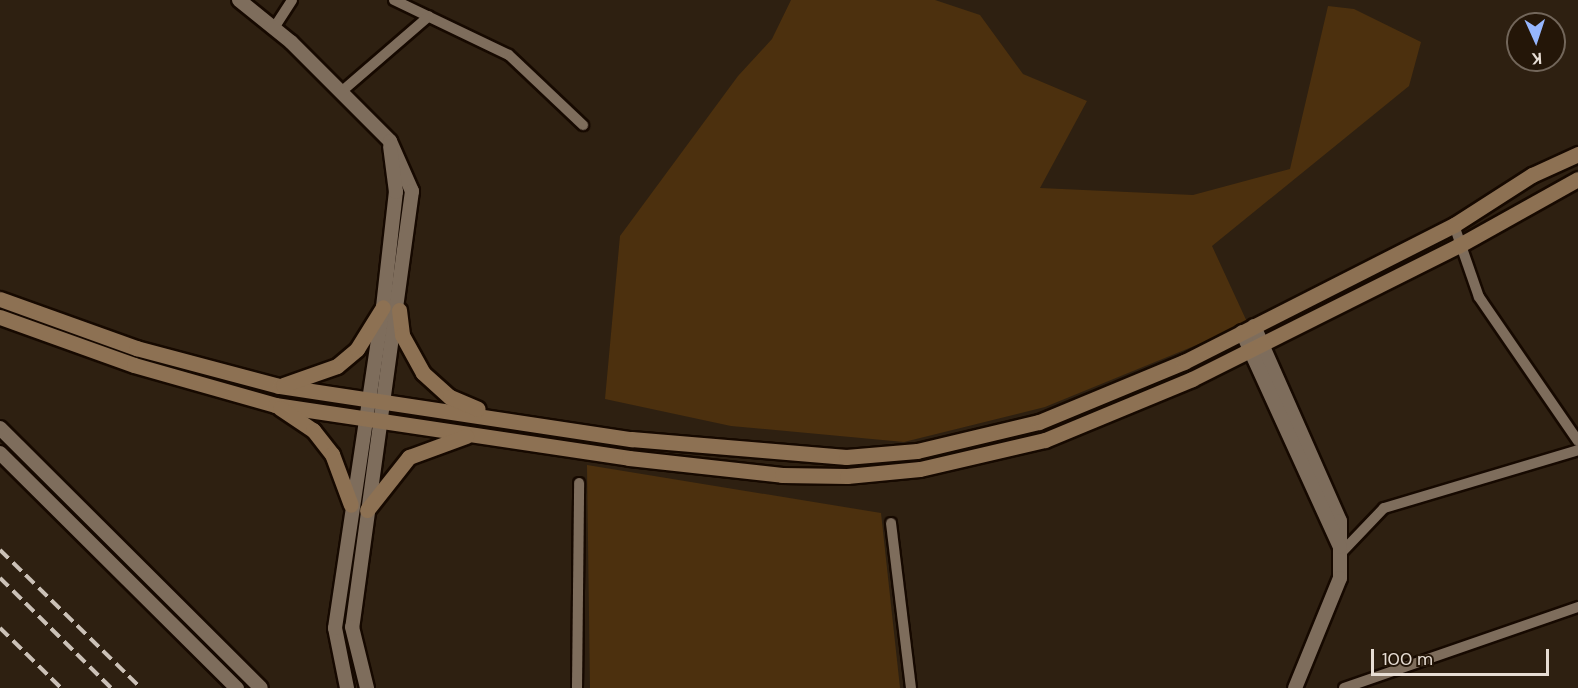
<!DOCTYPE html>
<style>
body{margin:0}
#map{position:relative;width:1578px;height:688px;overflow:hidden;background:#2e2011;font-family:"DM Sans",sans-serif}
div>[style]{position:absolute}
.green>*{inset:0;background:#4c300e}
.roads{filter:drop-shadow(2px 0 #160900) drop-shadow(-2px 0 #160900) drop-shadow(0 2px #160900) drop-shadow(0 -2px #160900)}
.minor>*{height:10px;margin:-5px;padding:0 5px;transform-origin:5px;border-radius:5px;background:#7e6d5c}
.tertiary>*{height:14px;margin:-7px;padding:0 7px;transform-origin:7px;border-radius:7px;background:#7e6d5c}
.secondary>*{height:15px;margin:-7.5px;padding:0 7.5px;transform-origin:7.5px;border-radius:7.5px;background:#8d7153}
.rail>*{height:4px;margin-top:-2px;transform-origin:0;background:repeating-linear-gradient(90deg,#cbc1b7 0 12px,transparent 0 18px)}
span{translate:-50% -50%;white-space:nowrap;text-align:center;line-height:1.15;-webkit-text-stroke:5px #241608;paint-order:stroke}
.north{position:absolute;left:1506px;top:12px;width:60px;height:60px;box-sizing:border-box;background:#241608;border:2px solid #72665a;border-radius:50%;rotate:177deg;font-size:16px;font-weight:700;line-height:24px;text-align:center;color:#e7ddd4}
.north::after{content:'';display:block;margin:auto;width:21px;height:27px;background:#96b6fd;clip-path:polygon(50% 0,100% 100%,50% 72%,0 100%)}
.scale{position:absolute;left:1371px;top:649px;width:178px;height:27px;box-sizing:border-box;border:3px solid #e7ddd4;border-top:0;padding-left:8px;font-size:18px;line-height:21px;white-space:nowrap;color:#e7ddd4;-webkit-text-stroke:4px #241608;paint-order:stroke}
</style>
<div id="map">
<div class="green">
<i style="clip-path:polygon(791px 0,935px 0,980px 15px,1023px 74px,1087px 101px,1040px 188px,1193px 195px,1290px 169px,1328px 6px,1354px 9px,1421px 42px,1409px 86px,1212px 246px,1248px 324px,1045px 407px,904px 442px,731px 426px,605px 399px,620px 236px,738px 76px,772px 39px)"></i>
<i style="clip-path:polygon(587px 465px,881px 513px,900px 688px,590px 688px)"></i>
</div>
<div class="roads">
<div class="minor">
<i style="left:394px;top:0;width:127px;rotate:25.6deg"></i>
<i style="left:509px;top:55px;width:102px;rotate:43.4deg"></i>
<i style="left:274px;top:28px;width:33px;rotate:-57deg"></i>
<i style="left:341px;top:92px;width:116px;rotate:-40.8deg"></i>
<i style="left:1454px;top:225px;width:76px;rotate:70.9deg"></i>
<i style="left:1479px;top:297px;width:175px;rotate:55.5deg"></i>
<i style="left:891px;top:523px;width:166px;rotate:83.1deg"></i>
<i style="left:1342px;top:552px;width:61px;rotate:-46.3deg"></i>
<i style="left:1384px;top:508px;width:202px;rotate:-16.6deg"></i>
<i style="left:577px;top:688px;width:205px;rotate:-89.4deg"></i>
<i style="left:1344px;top:688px;width:248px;rotate:-19.1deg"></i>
</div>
<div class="tertiary">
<i style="left:239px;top:0;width:67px;rotate:38.9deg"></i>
<i style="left:291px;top:42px;width:140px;rotate:45deg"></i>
<i style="left:390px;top:141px;width:55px;rotate:66.3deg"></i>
<i style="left:412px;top:191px;width:440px;rotate:97.8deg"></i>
<i style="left:352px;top:627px;width:63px;rotate:76.2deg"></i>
<i style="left:1254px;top:326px;width:213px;rotate:66.2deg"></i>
<i style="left:1340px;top:521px;width:57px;rotate:90deg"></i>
<i style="left:1340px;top:578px;width:119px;rotate:112.2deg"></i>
<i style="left:1242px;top:332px;width:236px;rotate:65.5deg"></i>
<i style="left:0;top:428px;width:368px;rotate:44.9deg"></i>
<i style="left:0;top:453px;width:334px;rotate:44.8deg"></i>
<i style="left:347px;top:688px;width:61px;rotate:-101.3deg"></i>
<i style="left:335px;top:628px;width:325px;rotate:-81.5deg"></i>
<i style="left:383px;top:307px;width:116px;rotate:-83.6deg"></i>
<i style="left:396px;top:192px;width:46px;rotate:-97.4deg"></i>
</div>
<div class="secondary">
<i style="left:0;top:299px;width:145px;rotate:19.8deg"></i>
<i style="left:136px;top:348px;width:148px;rotate:14.9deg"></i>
<i style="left:279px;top:386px;width:356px;rotate:8.6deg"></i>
<i style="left:631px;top:439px;width:216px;rotate:4.8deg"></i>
<i style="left:846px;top:457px;width:71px;rotate:-4.8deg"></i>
<i style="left:917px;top:451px;width:125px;rotate:-13.4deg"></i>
<i style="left:1039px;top:422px;width:157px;rotate:-22.5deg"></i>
<i style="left:1184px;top:362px;width:303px;rotate:-26.9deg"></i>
<i style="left:1454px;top:225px;width:93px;rotate:-32.7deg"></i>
<i style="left:1532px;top:175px;width:51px;rotate:-24.5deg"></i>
<i style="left:399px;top:310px;width:25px;rotate:83deg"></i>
<i style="left:402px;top:335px;width:43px;rotate:61.1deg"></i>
<i style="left:423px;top:373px;width:36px;rotate:42deg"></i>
<i style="left:450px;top:397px;width:30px;rotate:23deg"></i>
<i style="left:0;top:317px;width:142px;rotate:19.7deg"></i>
<i style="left:134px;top:365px;width:147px;rotate:15.8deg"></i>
<i style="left:275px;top:405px;width:358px;rotate:8.5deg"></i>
<i style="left:629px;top:458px;width:154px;rotate:6.3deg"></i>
<i style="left:782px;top:475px;width:65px;rotate:0.9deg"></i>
<i style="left:847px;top:476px;width:73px;rotate:-5.5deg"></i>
<i style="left:920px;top:469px;width:128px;rotate:-13.1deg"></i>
<i style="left:1045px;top:440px;width:159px;rotate:-22.5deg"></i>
<i style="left:1192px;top:379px;width:297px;rotate:-26.6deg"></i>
<i style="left:1458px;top:246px;width:137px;rotate:-29.2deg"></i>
<i style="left:283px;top:385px;width:57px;rotate:-19.4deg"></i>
<i style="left:337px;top:366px;width:26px;rotate:-40deg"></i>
<i style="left:357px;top:349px;width:49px;rotate:-58.2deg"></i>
<i style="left:280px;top:408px;width:40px;rotate:34deg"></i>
<i style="left:313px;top:430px;width:31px;rotate:52deg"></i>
<i style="left:332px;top:454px;width:54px;rotate:69.6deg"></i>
<i style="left:367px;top:510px;width:68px;rotate:-51.6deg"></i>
<i style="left:409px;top:457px;width:61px;rotate:-20.2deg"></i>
</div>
</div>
<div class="rail">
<i style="left:0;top:550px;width:197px;rotate:44.4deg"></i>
<i style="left:0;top:578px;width:156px;rotate:44.7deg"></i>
<i style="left:0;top:628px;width:86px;rotate:44.5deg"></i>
</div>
<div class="north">K</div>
<div class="scale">100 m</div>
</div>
